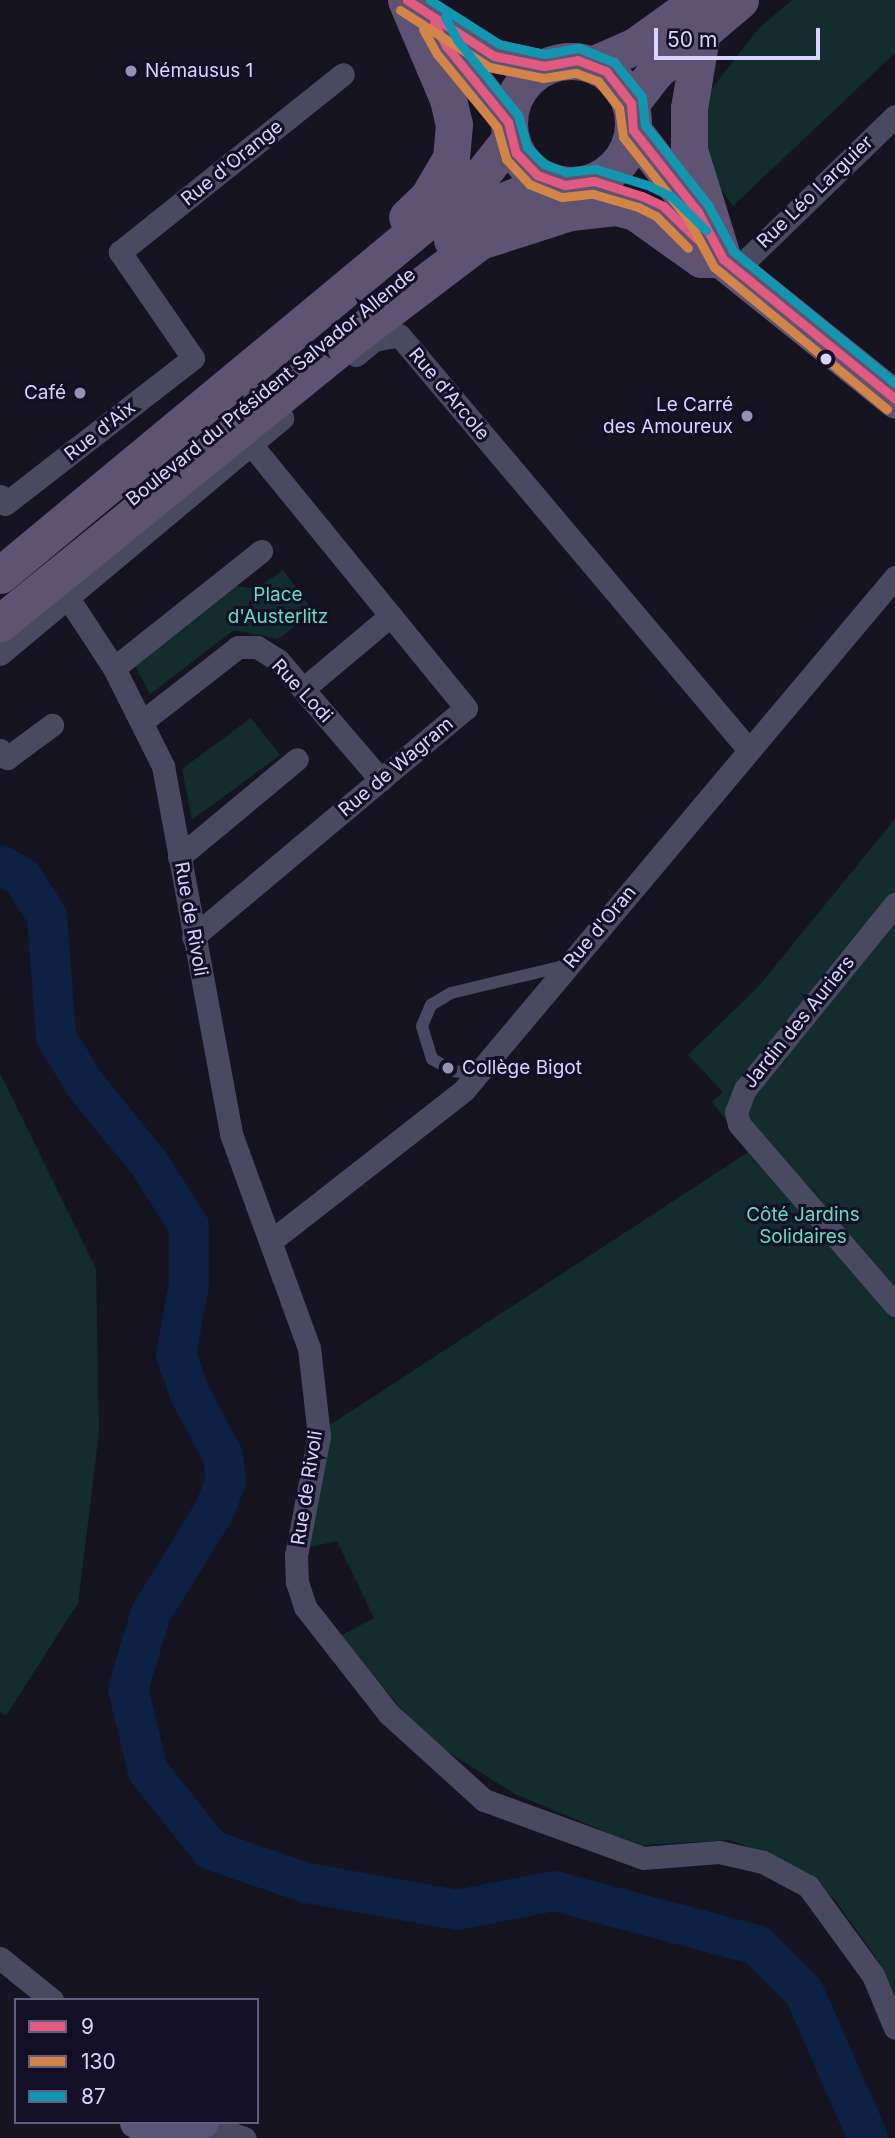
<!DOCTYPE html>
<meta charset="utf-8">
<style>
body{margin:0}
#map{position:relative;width:895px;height:2138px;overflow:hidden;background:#161421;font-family:Inter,sans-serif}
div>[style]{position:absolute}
.green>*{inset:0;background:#132c2d}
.river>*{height:40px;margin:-20px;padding:0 20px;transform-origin:20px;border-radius:20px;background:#0d2144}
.lane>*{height:12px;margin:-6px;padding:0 6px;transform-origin:6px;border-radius:6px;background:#4a4962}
.street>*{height:23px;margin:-11.5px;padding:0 11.5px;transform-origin:11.5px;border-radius:11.5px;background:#4a4962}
.secondary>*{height:33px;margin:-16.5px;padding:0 16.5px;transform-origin:16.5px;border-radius:16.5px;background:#575674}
.primary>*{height:37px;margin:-18.5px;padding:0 18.5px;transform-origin:18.5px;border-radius:18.5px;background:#5e5373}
.primary>.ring{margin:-18.5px;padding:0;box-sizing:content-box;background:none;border:37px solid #5e5373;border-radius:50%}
.bus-1>*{height:9px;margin:-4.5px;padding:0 4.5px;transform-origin:4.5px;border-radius:4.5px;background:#e05a81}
.bus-2>*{height:9px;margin:-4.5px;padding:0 4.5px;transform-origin:4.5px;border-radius:4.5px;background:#d38449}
.bus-3>*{height:9px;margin:-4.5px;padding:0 4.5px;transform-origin:4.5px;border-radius:4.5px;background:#1397b1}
.dots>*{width:19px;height:19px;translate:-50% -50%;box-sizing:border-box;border:4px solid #130f26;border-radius:50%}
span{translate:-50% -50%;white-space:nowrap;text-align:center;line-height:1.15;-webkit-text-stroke:6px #130f26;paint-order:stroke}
.poi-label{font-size:19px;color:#d9d4ff}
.left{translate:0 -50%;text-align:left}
.right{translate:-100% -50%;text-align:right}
.street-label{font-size:19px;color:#d9d4ff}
.park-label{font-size:19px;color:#5fe0c0}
.legend{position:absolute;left:14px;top:1998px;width:245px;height:126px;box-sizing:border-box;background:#130f26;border:2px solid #625e7d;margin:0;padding:9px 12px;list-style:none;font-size:21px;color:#d9d4ff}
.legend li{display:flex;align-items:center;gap:14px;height:35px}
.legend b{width:35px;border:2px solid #625e7d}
.scale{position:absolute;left:654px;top:28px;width:166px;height:32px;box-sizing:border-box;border:4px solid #d9d4ff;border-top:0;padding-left:9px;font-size:21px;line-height:24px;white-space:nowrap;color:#d9d4ff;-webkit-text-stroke:5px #130f26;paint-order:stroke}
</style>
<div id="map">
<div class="green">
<i style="clip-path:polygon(792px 0,895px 0,895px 53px,733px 206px,701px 161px,710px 91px,759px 28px)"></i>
<i style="clip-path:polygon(283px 570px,314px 612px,278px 639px,234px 630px,150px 694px,134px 664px,232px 585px,256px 589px)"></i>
<i style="clip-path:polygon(251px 718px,280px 755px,192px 820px,182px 769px)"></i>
<i style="clip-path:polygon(895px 819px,895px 2005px,875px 1956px,834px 1899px,782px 1860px,730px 1840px,643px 1845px,613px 1835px,515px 1794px,429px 1740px,338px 1637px,374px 1618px,337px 1541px,306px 1548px,330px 1425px,750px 1151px,712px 1102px,723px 1092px,688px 1055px,758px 987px)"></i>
<i style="clip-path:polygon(0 1073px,96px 1269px,99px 1433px,78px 1603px,6px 1716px,0 1712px)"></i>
</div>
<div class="river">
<i style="left:0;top:865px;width:26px;rotate:29deg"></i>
<i style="left:23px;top:878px;width:45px;rotate:57.7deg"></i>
<i style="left:47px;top:916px;width:121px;rotate:85.7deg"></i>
<i style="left:56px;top:1037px;width:57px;rotate:58.5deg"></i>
<i style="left:86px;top:1086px;width:99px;rotate:50.7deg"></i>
<i style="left:149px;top:1163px;width:75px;rotate:57.6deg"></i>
<i style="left:189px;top:1226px;width:58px;rotate:90deg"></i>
<i style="left:189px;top:1284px;width:71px;rotate:100.5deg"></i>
<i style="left:176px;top:1354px;width:40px;rotate:71.1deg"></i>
<i style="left:189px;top:1392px;width:72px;rotate:62deg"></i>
<i style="left:223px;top:1456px;width:25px;rotate:83deg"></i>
<i style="left:226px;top:1481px;width:35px;rotate:112deg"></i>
<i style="left:213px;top:1513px;width:118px;rotate:121.8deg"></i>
<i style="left:151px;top:1613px;width:79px;rotate:106.8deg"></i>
<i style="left:128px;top:1689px;width:84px;rotate:76.3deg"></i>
<i style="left:148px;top:1771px;width:101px;rotate:51.4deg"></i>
<i style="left:211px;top:1850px;width:102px;rotate:19deg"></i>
<i style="left:307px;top:1883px;width:152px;rotate:10.2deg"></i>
<i style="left:457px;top:1910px;width:99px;rotate:-11.1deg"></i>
<i style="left:554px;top:1891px;width:210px;rotate:14.9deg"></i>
<i style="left:757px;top:1945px;width:66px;rotate:45deg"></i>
<i style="left:804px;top:1992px;width:159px;rotate:66.3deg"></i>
</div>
<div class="lane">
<i style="left:477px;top:1074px;width:24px;rotate:-173deg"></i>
<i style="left:453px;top:1071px;width:24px;rotate:-150deg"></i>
<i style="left:432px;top:1059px;width:34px;rotate:-107deg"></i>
<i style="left:422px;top:1026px;width:23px;rotate:-67deg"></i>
<i style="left:431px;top:1005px;width:23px;rotate:-31deg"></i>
<i style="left:451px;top:993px;width:116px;rotate:-13.4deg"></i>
</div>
<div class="street">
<i style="left:737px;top:269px;width:220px;rotate:-44.1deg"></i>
<i style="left:356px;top:355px;width:23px;rotate:-40deg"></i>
<i style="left:374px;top:340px;width:25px;rotate:-11deg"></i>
<i style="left:399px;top:335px;width:543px;rotate:49.86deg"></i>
<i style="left:0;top:496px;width:9px;rotate:58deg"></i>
<i style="left:5px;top:504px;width:238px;rotate:-37.8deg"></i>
<i style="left:193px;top:358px;width:129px;rotate:-124.6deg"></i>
<i style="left:120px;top:252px;width:285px;rotate:-38.6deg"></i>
<i style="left:68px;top:598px;width:84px;rotate:56.7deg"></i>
<i style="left:114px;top:668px;width:110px;rotate:63.4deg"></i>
<i style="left:163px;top:766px;width:374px;rotate:79.5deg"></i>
<i style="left:231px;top:1134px;width:228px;rotate:70deg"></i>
<i style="left:309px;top:1348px;width:89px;rotate:83.5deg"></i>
<i style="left:319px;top:1436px;width:122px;rotate:100.9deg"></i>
<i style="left:296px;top:1556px;width:26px;rotate:88deg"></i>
<i style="left:297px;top:1582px;width:26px;rotate:72deg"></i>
<i style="left:305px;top:1607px;width:136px;rotate:51.9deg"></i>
<i style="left:389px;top:1714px;width:128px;rotate:42.2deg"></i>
<i style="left:484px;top:1800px;width:169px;rotate:20deg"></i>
<i style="left:643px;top:1858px;width:76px;rotate:-4.5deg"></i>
<i style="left:719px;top:1852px;width:45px;rotate:12.8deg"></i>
<i style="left:763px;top:1862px;width:51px;rotate:28.1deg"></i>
<i style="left:808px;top:1886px;width:110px;rotate:53.9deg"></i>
<i style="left:873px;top:1975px;width:57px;rotate:67.5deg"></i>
<i style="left:0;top:654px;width:368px;rotate:-39.9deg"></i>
<i style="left:114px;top:668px;width:188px;rotate:-38.5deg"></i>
<i style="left:303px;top:689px;width:114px;rotate:-40deg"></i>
<i style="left:143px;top:721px;width:120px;rotate:-37.9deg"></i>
<i style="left:238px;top:647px;width:19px"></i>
<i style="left:257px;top:647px;width:25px;rotate:32deg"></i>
<i style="left:278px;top:660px;width:158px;rotate:49.4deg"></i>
<i style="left:0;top:750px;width:11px;rotate:49deg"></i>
<i style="left:7px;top:758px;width:56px;rotate:-36.3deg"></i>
<i style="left:179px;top:857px;width:153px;rotate:-39.7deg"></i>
<i style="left:895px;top:904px;width:238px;rotate:129deg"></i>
<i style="left:745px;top:1089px;width:25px;rotate:111deg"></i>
<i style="left:736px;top:1112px;width:12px;rotate:76deg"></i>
<i style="left:739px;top:1124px;width:239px;rotate:49.2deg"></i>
<i style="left:193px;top:937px;width:356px;rotate:-40deg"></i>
<i style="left:466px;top:708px;width:340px;rotate:-129.2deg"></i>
<i style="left:271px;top:1241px;width:245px;rotate:-38deg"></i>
<i style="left:464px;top:1090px;width:670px;rotate:-49.96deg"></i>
<i style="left:0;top:1958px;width:67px;rotate:38.9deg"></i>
<i style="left:201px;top:2123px;width:46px;rotate:19.2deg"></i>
</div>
<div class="secondary">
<i style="left:407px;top:0;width:103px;rotate:32.8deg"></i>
<i style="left:494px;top:56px;width:51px;rotate:11.3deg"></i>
<i style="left:439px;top:32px;width:113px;rotate:52.5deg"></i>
<i style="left:136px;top:2122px;width:35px;rotate:22deg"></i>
<i style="left:168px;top:2135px;width:36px;rotate:-21deg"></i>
</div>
<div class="primary">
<i style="left:406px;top:0;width:108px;rotate:67deg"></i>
<i style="left:448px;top:99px;width:26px;rotate:77deg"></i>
<i style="left:454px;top:124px;width:34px;rotate:95deg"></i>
<i style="left:451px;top:158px;width:45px;rotate:120.5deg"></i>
<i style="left:428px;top:197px;width:29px;rotate:136deg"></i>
<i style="left:702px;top:31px;width:78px;rotate:99.6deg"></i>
<i style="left:689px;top:108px;width:42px;rotate:90deg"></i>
<i style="left:689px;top:150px;width:114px;rotate:72.7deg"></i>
<i class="ring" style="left:509px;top:61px;width:87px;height:87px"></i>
<i style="left:594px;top:64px;width:45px;rotate:-23.7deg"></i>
<i style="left:635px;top:46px;width:79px;rotate:-35.7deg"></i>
<i style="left:631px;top:103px;width:41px;rotate:-52deg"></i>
<i style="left:656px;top:71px;width:110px;rotate:-40.2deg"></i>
<i style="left:633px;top:130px;width:115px;rotate:52.4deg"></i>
<i style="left:452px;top:240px;width:59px;rotate:-38.8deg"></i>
<i style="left:498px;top:203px;width:56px;rotate:-22deg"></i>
<i style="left:702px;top:244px;width:248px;rotate:38.8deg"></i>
<i style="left:0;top:575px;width:622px;rotate:-39.65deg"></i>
<i style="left:479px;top:178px;width:50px;rotate:-51.5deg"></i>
<i style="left:0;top:623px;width:459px;rotate:-39deg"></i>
<i style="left:357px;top:334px;width:154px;rotate:-37.1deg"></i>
<i style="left:480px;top:241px;width:95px;rotate:-17.9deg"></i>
<i style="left:570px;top:212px;width:46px;rotate:-6.2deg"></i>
<i style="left:616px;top:207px;width:20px;rotate:15deg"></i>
<i style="left:635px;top:212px;width:81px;rotate:35.5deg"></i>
<i style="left:701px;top:259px;width:22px"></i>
</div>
<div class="bus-1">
<i style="left:407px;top:0;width:103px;rotate:32.8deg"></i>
<i style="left:494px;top:56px;width:51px;rotate:11.3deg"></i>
<i style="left:544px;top:66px;width:34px;rotate:-10deg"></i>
<i style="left:577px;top:60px;width:31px;rotate:21deg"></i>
<i style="left:606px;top:71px;width:41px;rotate:52deg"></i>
<i style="left:631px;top:103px;width:27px;rotate:86deg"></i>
<i style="left:633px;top:130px;width:105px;rotate:51.6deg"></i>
<i style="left:698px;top:212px;width:53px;rotate:62deg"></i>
<i style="left:723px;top:259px;width:222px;rotate:39.1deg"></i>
<i style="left:434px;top:23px;width:27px;rotate:62deg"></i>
<i style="left:447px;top:47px;width:97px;rotate:50.9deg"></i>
<i style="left:508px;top:122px;width:32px;rotate:76deg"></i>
<i style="left:516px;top:153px;width:30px;rotate:46deg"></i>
<i style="left:537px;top:175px;width:30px;rotate:20deg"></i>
<i style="left:565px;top:185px;width:29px;rotate:-8deg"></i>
<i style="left:594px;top:181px;width:50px;rotate:17.4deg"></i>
<i style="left:642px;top:196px;width:23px;rotate:25deg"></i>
<i style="left:663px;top:206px;width:47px;rotate:44.1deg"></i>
</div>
<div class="bus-2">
<i style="left:400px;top:10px;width:106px;rotate:32.6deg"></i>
<i style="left:489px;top:67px;width:55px;rotate:11.5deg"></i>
<i style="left:543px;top:78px;width:33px;rotate:-9deg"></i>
<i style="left:576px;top:73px;width:23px;rotate:20deg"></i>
<i style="left:598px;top:81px;width:34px;rotate:52deg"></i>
<i style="left:619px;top:108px;width:29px;rotate:82deg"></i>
<i style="left:623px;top:137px;width:105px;rotate:51.6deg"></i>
<i style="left:688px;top:219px;width:55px;rotate:61.6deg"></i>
<i style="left:714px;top:267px;width:224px;rotate:39.4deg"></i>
<i style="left:423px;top:29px;width:29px;rotate:61deg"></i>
<i style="left:437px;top:54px;width:94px;rotate:50.6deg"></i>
<i style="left:497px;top:127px;width:33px;rotate:74deg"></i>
<i style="left:506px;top:159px;width:34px;rotate:47deg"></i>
<i style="left:529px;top:184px;width:35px;rotate:22deg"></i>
<i style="left:562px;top:197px;width:31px;rotate:-6deg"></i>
<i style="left:593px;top:194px;width:47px;rotate:16.1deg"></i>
<i style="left:638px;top:207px;width:20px;rotate:27deg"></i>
<i style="left:656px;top:216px;width:45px;rotate:45deg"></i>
</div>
<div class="bus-3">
<i style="left:430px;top:0;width:82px;rotate:32.5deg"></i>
<i style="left:499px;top:44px;width:46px;rotate:12.5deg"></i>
<i style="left:544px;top:54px;width:36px;rotate:-10deg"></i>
<i style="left:579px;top:48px;width:38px;rotate:22deg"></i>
<i style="left:614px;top:62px;width:45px;rotate:51.3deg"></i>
<i style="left:642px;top:97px;width:28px;rotate:84deg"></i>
<i style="left:645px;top:125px;width:102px;rotate:51.8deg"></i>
<i style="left:708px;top:205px;width:52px;rotate:61.5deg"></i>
<i style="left:733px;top:251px;width:209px;rotate:39.2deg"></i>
<i style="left:445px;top:17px;width:26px;rotate:62deg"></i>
<i style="left:457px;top:40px;width:97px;rotate:50.9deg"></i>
<i style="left:518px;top:115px;width:33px;rotate:74deg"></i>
<i style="left:527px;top:147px;width:24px;rotate:45deg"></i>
<i style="left:544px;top:164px;width:23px;rotate:20deg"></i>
<i style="left:566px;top:172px;width:30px;rotate:-6deg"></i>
<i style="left:596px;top:169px;width:53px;rotate:17.4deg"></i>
<i style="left:647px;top:185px;width:26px;rotate:25deg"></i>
<i style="left:671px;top:196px;width:49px;rotate:44.2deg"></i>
</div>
<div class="dots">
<i style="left:131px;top:71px;background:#9591b1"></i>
<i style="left:826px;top:359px;background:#d9d4ff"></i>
<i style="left:80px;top:393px;background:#9591b1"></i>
<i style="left:747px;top:416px;background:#9591b1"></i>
<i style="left:448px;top:1068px;background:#9591b1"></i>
</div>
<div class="poi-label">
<span class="left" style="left:145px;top:71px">Némausus 1</span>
<span class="right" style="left:66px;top:393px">Café</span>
<span class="right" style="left:733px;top:416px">Le Carré<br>des Amoureux</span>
<span class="left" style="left:462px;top:1068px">Collège Bigot</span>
</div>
<div class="street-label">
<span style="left:232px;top:163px;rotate:-39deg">Rue d'Orange</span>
<span style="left:815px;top:192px;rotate:-44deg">Rue Léo Larguier</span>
<span style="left:271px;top:387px;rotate:-39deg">Boulevard du Président Salvador Allende</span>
<span style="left:449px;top:394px;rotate:50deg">Rue d'Arcole</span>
<span style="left:100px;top:431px;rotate:-38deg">Rue d'Aix</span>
<span style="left:302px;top:691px;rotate:47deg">Rue Lodi</span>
<span style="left:396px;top:767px;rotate:-40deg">Rue de Wagram</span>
<span style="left:191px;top:919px;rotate:80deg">Rue de Rivoli</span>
<span style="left:600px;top:927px;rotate:-50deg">Rue d'Oran</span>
<span style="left:799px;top:1022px;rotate:-51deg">Jardin des Auriers</span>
<span style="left:307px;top:1488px;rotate:-81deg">Rue de Rivoli</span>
</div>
<div class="park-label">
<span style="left:278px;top:606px">Place<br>d'Austerlitz</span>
<span style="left:803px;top:1226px">Côté Jardins<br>Solidaires</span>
</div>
<ul class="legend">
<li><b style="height:9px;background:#e05a81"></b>9</li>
<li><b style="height:9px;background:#d38449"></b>130</li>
<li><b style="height:9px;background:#1397b1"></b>87</li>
</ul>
<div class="scale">50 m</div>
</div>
